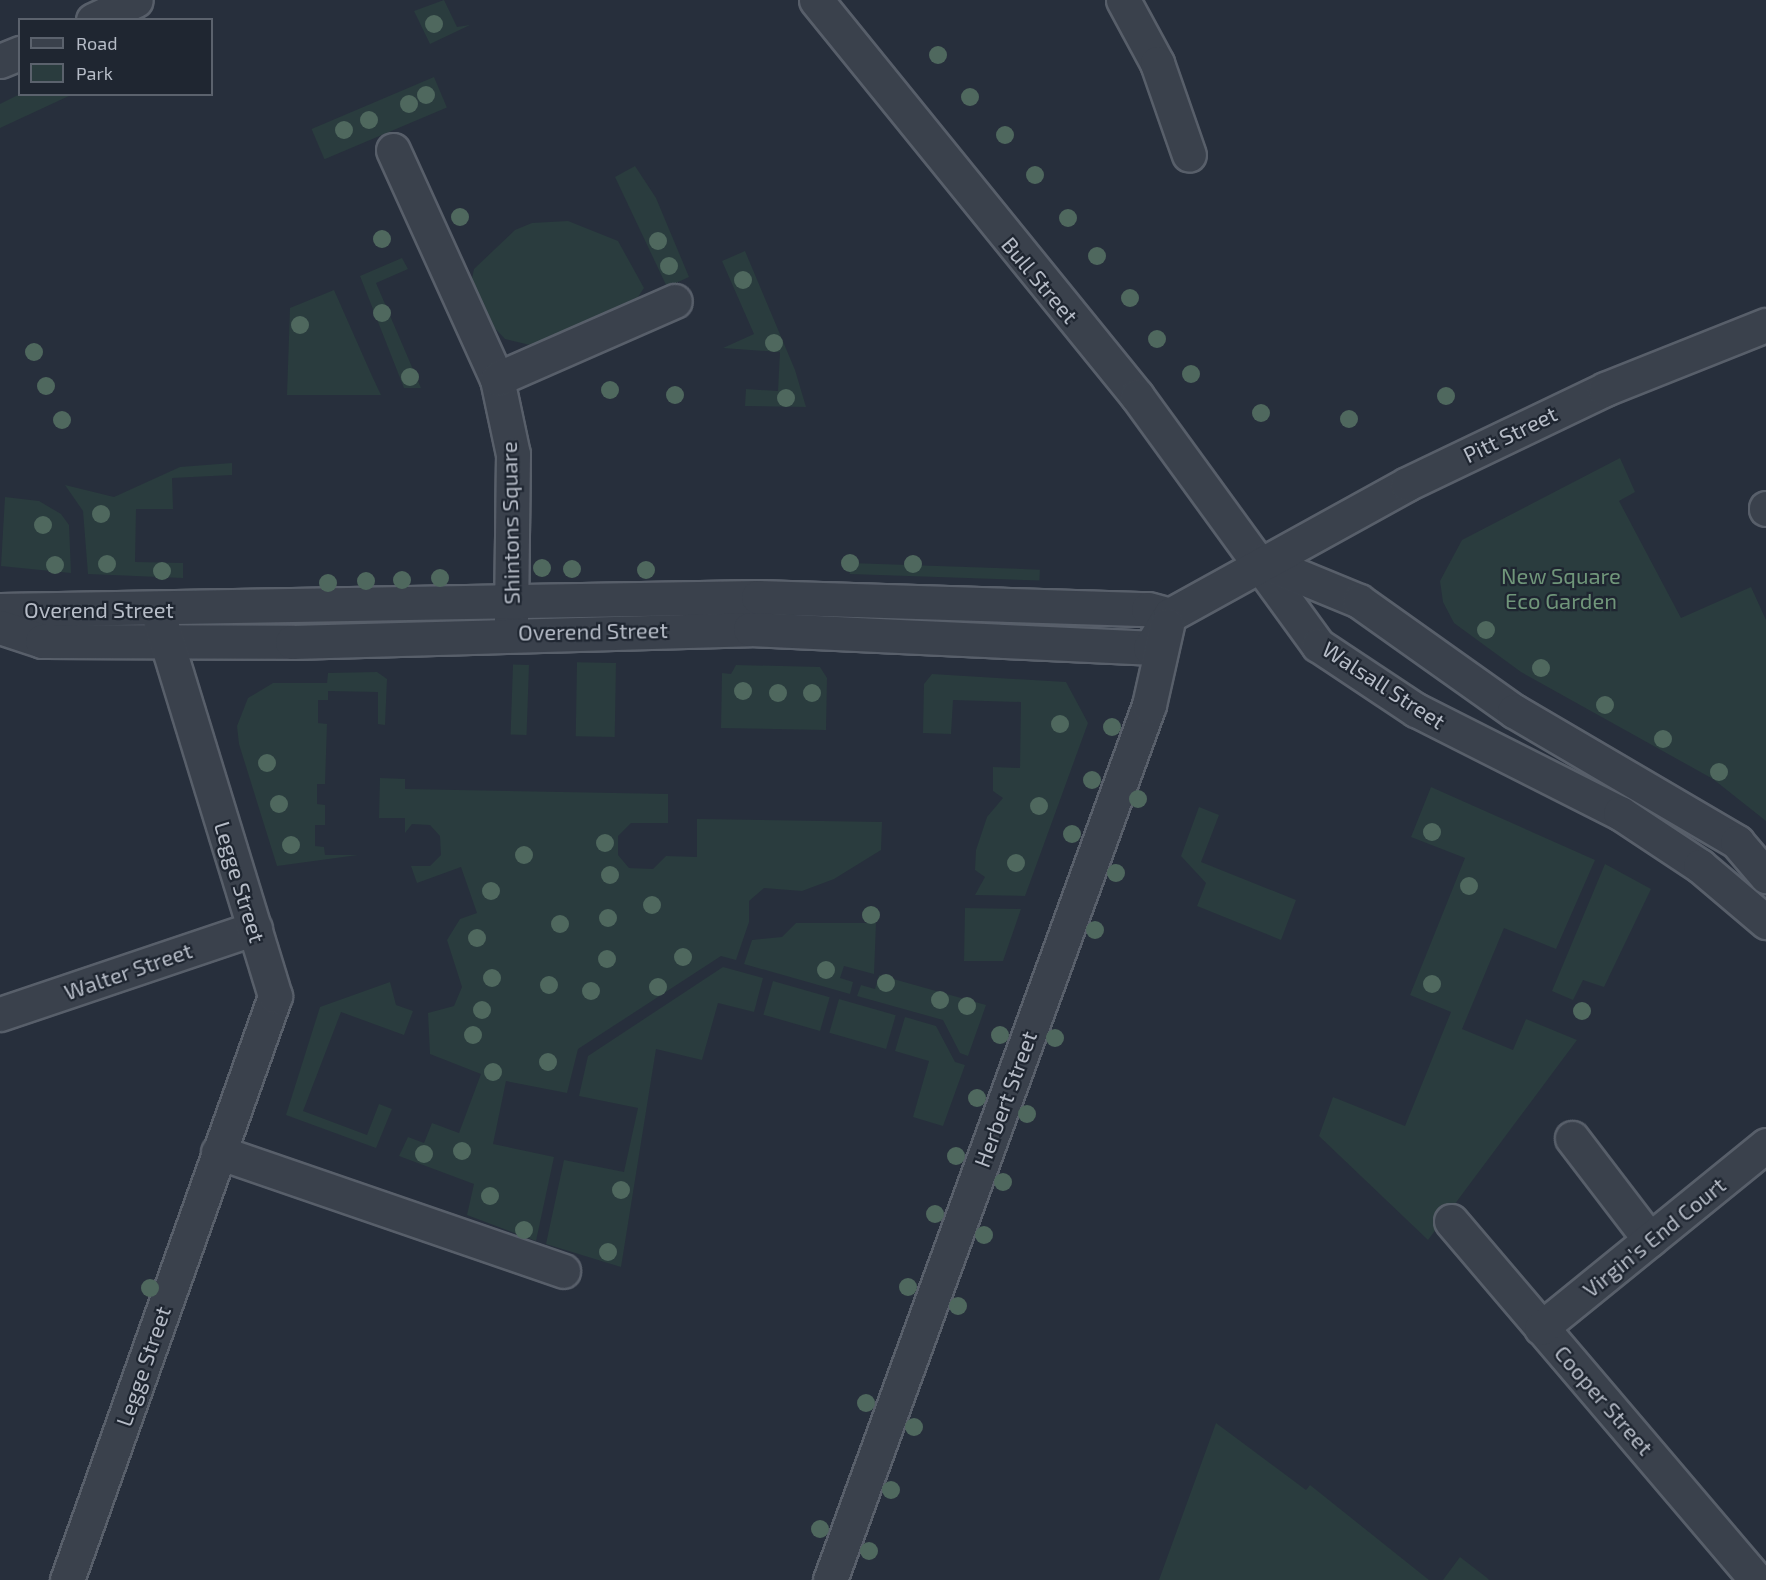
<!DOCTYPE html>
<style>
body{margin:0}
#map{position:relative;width:1766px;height:1580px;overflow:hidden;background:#272f3c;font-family:"Exo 2",sans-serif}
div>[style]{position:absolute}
.green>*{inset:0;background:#2a3c3e;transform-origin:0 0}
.roads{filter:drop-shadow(2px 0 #585f6a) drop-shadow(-2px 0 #585f6a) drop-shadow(0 2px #585f6a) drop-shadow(0 -2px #585f6a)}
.minor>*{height:33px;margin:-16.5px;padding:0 16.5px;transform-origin:16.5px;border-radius:16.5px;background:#3a414c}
.trees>*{width:18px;height:18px;margin:-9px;border-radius:50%;background:#4f685e}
span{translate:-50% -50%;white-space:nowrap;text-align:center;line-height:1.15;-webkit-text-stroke:4.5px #1f2631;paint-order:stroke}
.street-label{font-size:22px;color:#b6bcc7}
.park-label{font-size:22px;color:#70967a}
.legend{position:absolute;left:18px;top:18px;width:195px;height:78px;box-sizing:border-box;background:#1f2631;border:2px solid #5b626d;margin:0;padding:8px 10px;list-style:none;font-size:18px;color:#b6bcc7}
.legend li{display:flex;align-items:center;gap:12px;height:30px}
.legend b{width:30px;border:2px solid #5b626d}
</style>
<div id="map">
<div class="green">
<i style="clip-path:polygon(444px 0,457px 27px,470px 25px,430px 44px,414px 11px)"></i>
<i style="left:434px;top:77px;width:33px;height:133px;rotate:67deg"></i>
<i style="clip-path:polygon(20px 94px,71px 94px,71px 95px,0 128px,0 104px)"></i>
<i style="clip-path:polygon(635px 166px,656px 198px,689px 277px,667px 287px,615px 177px)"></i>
<i style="clip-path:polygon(568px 221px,618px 241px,644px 288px,638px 297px,543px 341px,530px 345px,505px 339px,488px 321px,471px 284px,474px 269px,515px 230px,532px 223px)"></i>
<i style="clip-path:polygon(745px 251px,795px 370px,806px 407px,745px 406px,746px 389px,778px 391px,780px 352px,723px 348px,754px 334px,722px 261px)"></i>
<i style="clip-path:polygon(402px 258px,408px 269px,376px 283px,421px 388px,404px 388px,360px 276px)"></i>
<i style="clip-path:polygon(334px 290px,372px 376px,381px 395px,287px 395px,290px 308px)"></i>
<i style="clip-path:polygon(1620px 458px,1635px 492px,1619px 501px,1681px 618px,1751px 587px,1766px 620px,1766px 821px,1713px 779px,1521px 672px,1454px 623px,1443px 602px,1440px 581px,1462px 540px)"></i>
<i style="clip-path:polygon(232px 463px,232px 475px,172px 478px,173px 509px,136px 509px,135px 562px,183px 563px,183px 578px,88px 574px,83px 511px,65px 485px,114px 497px,180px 467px)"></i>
<i style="clip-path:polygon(5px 497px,39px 501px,61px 514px,69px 525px,71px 573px,1px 566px)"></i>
<i style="left:850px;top:563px;width:190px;height:11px;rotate:2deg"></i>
<i style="left:616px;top:663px;width:74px;height:39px;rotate:91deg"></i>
<i style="left:529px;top:665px;width:70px;height:16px;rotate:92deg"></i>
<i style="clip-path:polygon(736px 665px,820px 667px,827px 678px,826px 730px,721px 728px,722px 673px,731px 674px)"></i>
<i style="clip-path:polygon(377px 672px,387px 679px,385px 725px,378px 724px,378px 692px,328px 691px,328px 700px,318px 700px,318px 723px,327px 724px,325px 784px,317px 784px,317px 804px,325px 805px,325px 825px,315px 825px,315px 846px,324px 847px,325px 855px,358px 855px,277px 866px,239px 744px,237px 726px,248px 698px,273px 683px,327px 683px,328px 673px)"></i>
<i style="clip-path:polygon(932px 674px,1066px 682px,1088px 723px,1025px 896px,975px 895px,985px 877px,975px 870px,976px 850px,987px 817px,1003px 798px,993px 791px,993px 767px,1020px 768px,1021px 702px,953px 700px,951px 734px,923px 733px,924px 684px)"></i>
<i style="clip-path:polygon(380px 778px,405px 779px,405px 789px,668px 794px,668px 823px,631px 823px,618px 836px,618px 855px,629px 868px,653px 869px,666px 856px,697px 857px,697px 819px,882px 822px,881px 850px,834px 879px,802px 891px,764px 888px,749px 901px,749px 922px,736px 960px,721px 956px,578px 1049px,567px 1093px,506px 1081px,493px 1144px,554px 1157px,536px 1241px,467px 1215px,474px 1184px,399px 1156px,408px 1137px,424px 1143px,432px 1123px,459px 1133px,481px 1074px,430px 1054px,428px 1013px,454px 1006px,462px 987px,447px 940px,460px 919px,477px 913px,461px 867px,417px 883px,411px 866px,430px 866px,441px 855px,440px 836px,430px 825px,412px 824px,405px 833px,405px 818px,379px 818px)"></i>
<i style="clip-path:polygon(1431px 787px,1595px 860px,1556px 949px,1504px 928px,1462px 1029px,1513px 1050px,1526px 1019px,1577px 1040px,1428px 1240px,1319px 1136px,1333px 1097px,1405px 1126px,1451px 1012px,1410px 995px,1465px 858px,1411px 837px)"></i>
<i style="clip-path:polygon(1199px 807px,1219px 815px,1201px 862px,1296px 900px,1281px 940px,1197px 906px,1206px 883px,1181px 856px)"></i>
<i style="clip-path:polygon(1605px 864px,1651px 889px,1604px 987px,1583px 980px,1573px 1000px,1552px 991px)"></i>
<i style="clip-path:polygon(965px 908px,1021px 909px,1003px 961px,964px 961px)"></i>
<i style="clip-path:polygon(796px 923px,876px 923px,874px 974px,844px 966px,840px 978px,853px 982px,850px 994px,744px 964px,752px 940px,782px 937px)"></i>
<i style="clip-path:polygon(723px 967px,763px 978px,754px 1012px,718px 1003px,702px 1060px,656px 1049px,621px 1267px,546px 1244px,564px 1160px,624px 1172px,638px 1108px,579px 1096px,588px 1056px)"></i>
<i style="clip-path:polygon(879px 975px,986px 1005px,968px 1056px,960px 1053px,943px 1020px,857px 996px,861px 985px,875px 989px)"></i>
<i style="left:773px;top:981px;width:59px;height:35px;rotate:16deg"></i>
<i style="clip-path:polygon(390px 982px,396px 1005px,413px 1011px,404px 1035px,341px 1012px,303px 1111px,367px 1135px,379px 1104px,392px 1109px,376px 1148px,286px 1115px,320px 1007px)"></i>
<i style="left:839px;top:999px;width:59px;height:35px;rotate:16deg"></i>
<i style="clip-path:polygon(905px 1017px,936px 1026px,955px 1062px,965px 1065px,943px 1126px,913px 1117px,929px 1061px,895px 1051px)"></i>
<i style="clip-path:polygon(1216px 1423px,1306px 1490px,1310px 1485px,1429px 1580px,1159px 1580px)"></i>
<i style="clip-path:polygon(1460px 1557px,1486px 1577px,1489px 1580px,1443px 1580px)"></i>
</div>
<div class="roads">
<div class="minor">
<i style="left:816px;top:0;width:510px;rotate:50.97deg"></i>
<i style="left:1137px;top:396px;width:308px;rotate:54deg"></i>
<i style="left:1318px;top:645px;width:118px;rotate:33.6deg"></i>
<i style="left:1416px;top:710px;width:229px;rotate:26.8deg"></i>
<i style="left:1620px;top:813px;width:96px;rotate:33.5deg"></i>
<i style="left:1700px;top:866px;width:87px;rotate:40.3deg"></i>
<i style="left:1123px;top:0;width:72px;rotate:61.6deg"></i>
<i style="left:1157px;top:63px;width:97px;rotate:70.8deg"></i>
<i style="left:93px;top:20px;width:47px;rotate:-24.9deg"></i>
<i style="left:0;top:61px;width:22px;rotate:-22deg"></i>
<i style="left:393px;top:150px;width:252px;rotate:65.6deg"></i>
<i style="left:497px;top:379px;width:77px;rotate:78deg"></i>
<i style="left:513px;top:454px;width:168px;rotate:90.7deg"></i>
<i style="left:497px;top:379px;width:194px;rotate:-23.7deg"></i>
<i style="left:1766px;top:508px;width:1px;rotate:90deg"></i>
<i style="left:1262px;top:561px;width:105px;rotate:22.4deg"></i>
<i style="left:1359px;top:601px;width:190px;rotate:35.4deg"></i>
<i style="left:1514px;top:711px;width:259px;rotate:30.4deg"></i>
<i style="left:1737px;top:842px;width:45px;rotate:49.5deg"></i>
<i style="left:0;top:610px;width:758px;rotate:-0.98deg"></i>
<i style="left:758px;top:597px;width:390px;rotate:1.8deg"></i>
<i style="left:1148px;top:609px;width:23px;rotate:15deg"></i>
<i style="left:0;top:627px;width:44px;rotate:18.4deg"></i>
<i style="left:42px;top:641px;width:250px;rotate:0.2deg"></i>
<i style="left:292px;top:642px;width:458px;rotate:-1.6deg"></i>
<i style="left:750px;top:629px;width:400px;rotate:2.7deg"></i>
<i style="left:1150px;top:648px;width:39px;rotate:-59deg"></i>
<i style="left:1170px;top:615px;width:271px;rotate:-28.9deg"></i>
<i style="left:1407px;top:484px;width:220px;rotate:-25.6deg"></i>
<i style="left:1605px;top:389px;width:173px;rotate:-21.7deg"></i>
<i style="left:0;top:1014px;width:269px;rotate:-18.6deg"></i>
<i style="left:1572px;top:1138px;width:128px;rotate:52.6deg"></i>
<i style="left:218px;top:1152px;width:365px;rotate:19deg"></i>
<i style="left:1451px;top:1221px;width:472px;rotate:49.6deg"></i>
<i style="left:1541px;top:1328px;width:290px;rotate:-39.1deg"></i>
<i style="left:67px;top:1580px;width:620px;rotate:-70.4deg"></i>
<i style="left:275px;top:996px;width:391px;rotate:-107deg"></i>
<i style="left:830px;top:1580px;width:931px;rotate:-69.97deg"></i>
<i style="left:1149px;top:705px;width:82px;rotate:-77.3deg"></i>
</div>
</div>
<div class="trees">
<i style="left:434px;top:24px"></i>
<i style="left:938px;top:55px"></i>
<i style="left:426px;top:95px"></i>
<i style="left:970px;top:97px"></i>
<i style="left:409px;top:104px"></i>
<i style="left:369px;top:120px"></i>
<i style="left:344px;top:130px"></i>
<i style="left:1005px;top:135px"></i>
<i style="left:1035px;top:175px"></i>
<i style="left:460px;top:217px"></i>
<i style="left:1068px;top:218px"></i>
<i style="left:382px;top:239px"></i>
<i style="left:658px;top:241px"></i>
<i style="left:1097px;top:256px"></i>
<i style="left:669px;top:266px"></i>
<i style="left:743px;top:280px"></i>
<i style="left:1130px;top:298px"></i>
<i style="left:382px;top:313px"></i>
<i style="left:300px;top:325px"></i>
<i style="left:1157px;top:339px"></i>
<i style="left:774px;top:343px"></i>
<i style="left:34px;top:352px"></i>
<i style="left:1191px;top:374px"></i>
<i style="left:410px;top:377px"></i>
<i style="left:46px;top:386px"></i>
<i style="left:610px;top:390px"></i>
<i style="left:675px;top:395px"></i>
<i style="left:1446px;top:396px"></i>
<i style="left:786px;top:398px"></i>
<i style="left:1261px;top:413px"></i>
<i style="left:1349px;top:419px"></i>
<i style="left:62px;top:420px"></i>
<i style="left:101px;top:514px"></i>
<i style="left:43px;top:525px"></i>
<i style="left:850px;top:563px"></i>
<i style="left:107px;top:564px"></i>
<i style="left:913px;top:564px"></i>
<i style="left:55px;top:565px"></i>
<i style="left:542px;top:568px"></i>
<i style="left:572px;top:569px"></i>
<i style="left:646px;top:570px"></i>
<i style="left:162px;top:571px"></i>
<i style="left:440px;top:578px"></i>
<i style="left:402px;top:580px"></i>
<i style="left:366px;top:581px"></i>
<i style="left:328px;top:583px"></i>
<i style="left:1486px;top:630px"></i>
<i style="left:1541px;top:668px"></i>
<i style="left:743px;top:691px"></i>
<i style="left:778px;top:693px"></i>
<i style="left:812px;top:693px"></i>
<i style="left:1605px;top:705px"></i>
<i style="left:1060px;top:724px"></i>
<i style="left:1112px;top:727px"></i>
<i style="left:1663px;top:739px"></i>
<i style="left:267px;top:763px"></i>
<i style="left:1719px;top:772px"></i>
<i style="left:1092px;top:780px"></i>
<i style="left:1138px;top:799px"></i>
<i style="left:279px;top:804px"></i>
<i style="left:1039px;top:806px"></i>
<i style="left:1432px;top:832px"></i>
<i style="left:1072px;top:834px"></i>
<i style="left:605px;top:843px"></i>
<i style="left:291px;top:845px"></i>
<i style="left:524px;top:855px"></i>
<i style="left:1016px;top:863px"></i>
<i style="left:1116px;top:873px"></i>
<i style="left:610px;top:875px"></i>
<i style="left:1469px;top:886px"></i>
<i style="left:491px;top:891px"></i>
<i style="left:652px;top:905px"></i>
<i style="left:871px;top:915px"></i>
<i style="left:608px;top:918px"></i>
<i style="left:560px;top:924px"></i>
<i style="left:1095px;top:930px"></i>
<i style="left:477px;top:938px"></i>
<i style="left:683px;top:957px"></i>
<i style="left:607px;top:959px"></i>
<i style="left:826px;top:970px"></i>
<i style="left:492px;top:978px"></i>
<i style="left:886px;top:983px"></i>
<i style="left:1432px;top:984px"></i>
<i style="left:549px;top:985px"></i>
<i style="left:658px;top:987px"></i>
<i style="left:591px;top:991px"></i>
<i style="left:940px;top:1000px"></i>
<i style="left:967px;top:1006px"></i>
<i style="left:482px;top:1010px"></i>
<i style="left:1582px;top:1011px"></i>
<i style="left:473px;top:1035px"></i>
<i style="left:1000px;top:1035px"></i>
<i style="left:1055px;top:1038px"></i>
<i style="left:548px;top:1062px"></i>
<i style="left:493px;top:1072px"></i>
<i style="left:977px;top:1098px"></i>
<i style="left:1027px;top:1114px"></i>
<i style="left:462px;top:1151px"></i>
<i style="left:424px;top:1154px"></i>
<i style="left:956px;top:1156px"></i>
<i style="left:1003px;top:1182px"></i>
<i style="left:621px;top:1190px"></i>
<i style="left:490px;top:1196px"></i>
<i style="left:935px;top:1214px"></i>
<i style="left:524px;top:1230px"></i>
<i style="left:984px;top:1235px"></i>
<i style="left:608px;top:1252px"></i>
<i style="left:908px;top:1287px"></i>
<i style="left:150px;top:1288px"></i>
<i style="left:958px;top:1306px"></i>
<i style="left:866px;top:1403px"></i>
<i style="left:914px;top:1427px"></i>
<i style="left:891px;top:1490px"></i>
<i style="left:820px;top:1529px"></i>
<i style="left:869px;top:1551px"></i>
</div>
<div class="street-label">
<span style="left:1040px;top:280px;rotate:50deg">Bull Street</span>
<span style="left:1510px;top:434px;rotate:-26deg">Pitt Street</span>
<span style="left:510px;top:523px;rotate:-91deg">Shintons Square</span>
<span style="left:99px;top:610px">Overend Street</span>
<span style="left:593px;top:631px;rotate:-1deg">Overend Street</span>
<span style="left:1384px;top:685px;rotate:33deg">Walsall Street</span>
<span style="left:240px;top:882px;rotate:73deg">Legge Street</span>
<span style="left:128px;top:971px;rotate:-19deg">Walter Street</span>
<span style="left:1005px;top:1099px;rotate:-70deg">Herbert Street</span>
<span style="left:1654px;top:1237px;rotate:-39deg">Virgin's End Court</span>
<span style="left:143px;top:1366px;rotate:-71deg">Legge Street</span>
<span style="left:1604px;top:1400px;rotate:49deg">Cooper Street</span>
</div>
<div class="park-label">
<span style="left:1561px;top:588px">New Square<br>Eco Garden</span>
</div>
<ul class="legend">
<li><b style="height:8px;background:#3a414c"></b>Road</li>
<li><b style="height:16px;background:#2a3c3e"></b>Park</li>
</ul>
</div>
